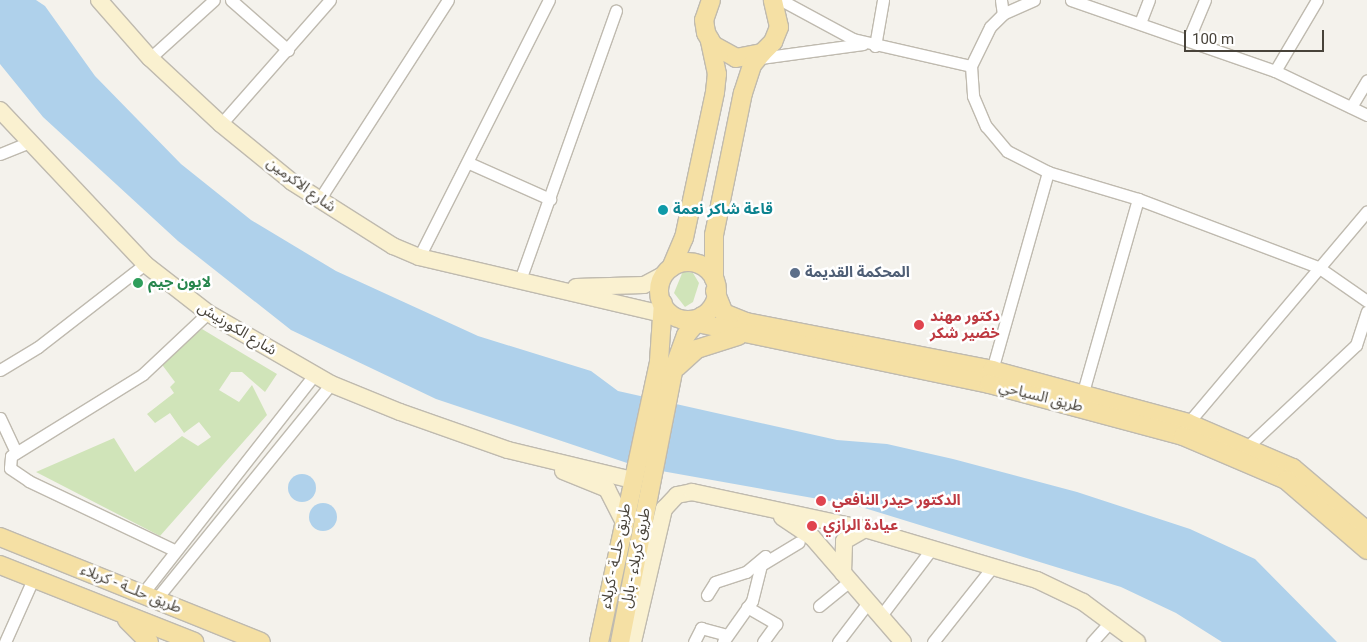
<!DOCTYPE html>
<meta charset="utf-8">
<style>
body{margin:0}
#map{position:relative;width:1367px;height:642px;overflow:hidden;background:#f4f2ec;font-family:Roboto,"Noto Sans Arabic",sans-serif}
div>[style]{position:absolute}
.green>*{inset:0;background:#d0e4b9}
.water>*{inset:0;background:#afd1eb}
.round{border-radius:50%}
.roads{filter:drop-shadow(1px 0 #bfbaaf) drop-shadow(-1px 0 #bfbaaf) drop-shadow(0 1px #bfbaaf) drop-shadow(0 -1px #bfbaaf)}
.street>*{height:11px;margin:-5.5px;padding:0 5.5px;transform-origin:5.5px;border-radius:5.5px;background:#fff}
.secondary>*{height:16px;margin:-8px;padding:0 8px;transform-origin:8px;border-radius:8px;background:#faf1d0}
.primary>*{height:18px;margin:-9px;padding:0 9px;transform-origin:9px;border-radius:9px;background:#f5e0a4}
.primary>.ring{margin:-9px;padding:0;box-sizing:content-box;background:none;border:18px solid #f5e0a4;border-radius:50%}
.dots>*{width:14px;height:14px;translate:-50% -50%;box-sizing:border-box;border:2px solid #fff;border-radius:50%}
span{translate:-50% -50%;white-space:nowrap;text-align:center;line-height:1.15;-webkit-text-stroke:5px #fff;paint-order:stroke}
.street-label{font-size:15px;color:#48433a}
.culture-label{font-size:15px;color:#0d838f;font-weight:700}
.left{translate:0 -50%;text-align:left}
.service-label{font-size:15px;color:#4e5e75;font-weight:700}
.leisure-label{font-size:15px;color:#27864d;font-weight:700}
.health-label{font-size:15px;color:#be3a42;font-weight:700}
.scale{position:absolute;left:1184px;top:30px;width:140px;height:22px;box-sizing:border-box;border:2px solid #48433a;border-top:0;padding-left:6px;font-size:15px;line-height:18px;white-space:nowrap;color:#48433a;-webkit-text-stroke:4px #fff;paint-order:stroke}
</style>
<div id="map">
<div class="green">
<i style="clip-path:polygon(683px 271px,693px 273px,699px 283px,693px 302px,685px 307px,674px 293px)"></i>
<i style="clip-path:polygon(202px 329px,277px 374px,265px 392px,242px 372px,231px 372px,219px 390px,239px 402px,252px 385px,267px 415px,160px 536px,36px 472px,114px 438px,135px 472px,182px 436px,198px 446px,211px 437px,199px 422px,184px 433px,170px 413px,155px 423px,147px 414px,174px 393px,170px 387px,175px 382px,160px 362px)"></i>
</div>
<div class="water">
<i style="clip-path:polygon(0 0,36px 0,45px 6px,95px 76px,181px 164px,251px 220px,336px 271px,478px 336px,591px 371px,618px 391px,837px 440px,887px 444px,953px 459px,1077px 492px,1190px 529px,1255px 559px,1337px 642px,1222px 642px,1176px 613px,1121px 587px,858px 506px,639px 467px,436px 399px,291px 330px,178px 241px,43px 117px,0 64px)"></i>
<i class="round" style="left:288px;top:474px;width:28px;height:28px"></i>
<i class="round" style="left:309px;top:503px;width:28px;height:28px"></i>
</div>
<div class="roads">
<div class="street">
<i style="left:231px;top:0;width:76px;rotate:41.3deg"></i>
<i style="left:781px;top:0;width:82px;rotate:28.4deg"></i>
<i style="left:853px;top:39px;width:121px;rotate:12.9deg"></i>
<i style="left:1001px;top:0;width:14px;rotate:82deg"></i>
<i style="left:1034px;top:0;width:34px;rotate:156deg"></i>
<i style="left:1003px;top:14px;width:18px;rotate:135deg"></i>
<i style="left:990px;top:27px;width:43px;rotate:116deg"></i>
<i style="left:971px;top:66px;width:30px;rotate:86deg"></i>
<i style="left:973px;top:96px;width:33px;rotate:67deg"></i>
<i style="left:986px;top:126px;width:33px;rotate:50deg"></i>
<i style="left:1007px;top:151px;width:46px;rotate:27.1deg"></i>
<i style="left:1048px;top:172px;width:94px;rotate:16.7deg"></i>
<i style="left:1138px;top:199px;width:192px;rotate:20.7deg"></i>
<i style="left:1318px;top:267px;width:60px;rotate:34.8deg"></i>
<i style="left:1071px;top:0;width:216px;rotate:19.2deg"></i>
<i style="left:1275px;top:71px;width:102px;rotate:25.6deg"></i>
<i style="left:1140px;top:23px;width:25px;rotate:-69deg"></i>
<i style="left:1189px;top:38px;width:41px;rotate:-67.2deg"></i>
<i style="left:875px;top:46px;width:47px;rotate:-80.1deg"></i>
<i style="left:150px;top:58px;width:86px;rotate:-42.2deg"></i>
<i style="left:753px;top:59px;width:111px;rotate:-7.8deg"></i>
<i style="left:1275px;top:71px;width:82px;rotate:-59.4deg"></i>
<i style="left:1351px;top:107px;width:31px;rotate:-59deg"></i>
<i style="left:221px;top:124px;width:165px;rotate:-48.7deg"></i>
<i style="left:0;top:154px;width:31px;rotate:-22deg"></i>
<i style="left:469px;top:163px;width:89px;rotate:24deg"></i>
<i style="left:319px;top:200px;width:238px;rotate:-57.2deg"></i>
<i style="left:419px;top:257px;width:288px;rotate:-63.2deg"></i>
<i style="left:520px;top:280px;width:286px;rotate:-70.4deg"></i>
<i style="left:0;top:370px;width:44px;rotate:-31.2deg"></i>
<i style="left:38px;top:347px;width:135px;rotate:-37.8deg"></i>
<i style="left:992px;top:370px;width:206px;rotate:-74.2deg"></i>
<i style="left:1083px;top:392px;width:201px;rotate:-74.1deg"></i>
<i style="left:0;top:418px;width:38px;rotate:65deg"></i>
<i style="left:1188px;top:423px;width:277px;rotate:-49.8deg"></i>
<i style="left:1248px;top:446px;width:148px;rotate:-43.1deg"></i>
<i style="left:1356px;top:345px;width:35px;rotate:-72deg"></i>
<i style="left:174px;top:550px;width:161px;rotate:-154.6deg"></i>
<i style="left:29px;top:481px;width:23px;rotate:-146deg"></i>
<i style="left:10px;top:468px;width:12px;rotate:-85deg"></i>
<i style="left:11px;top:456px;width:155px;rotate:-31.8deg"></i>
<i style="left:143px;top:374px;width:89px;rotate:-43.2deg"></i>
<i style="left:143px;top:593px;width:277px;rotate:-51.9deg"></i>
<i style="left:707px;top:595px;width:15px;rotate:-58deg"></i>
<i style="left:715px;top:582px;width:33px;rotate:-18deg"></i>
<i style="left:746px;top:572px;width:25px;rotate:-40deg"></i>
<i style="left:157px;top:598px;width:276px;rotate:-50.9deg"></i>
<i style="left:819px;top:606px;width:38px;rotate:-39deg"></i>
<i style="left:747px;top:607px;width:34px;rotate:30deg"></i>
<i style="left:776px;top:624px;width:22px;rotate:126deg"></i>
<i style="left:880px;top:617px;width:88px;rotate:-52.9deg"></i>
<i style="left:5px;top:642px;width:69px;rotate:-66deg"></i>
<i style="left:694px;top:642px;width:16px;rotate:-63deg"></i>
<i style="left:701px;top:628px;width:27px;rotate:15deg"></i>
<i style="left:723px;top:642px;width:50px;rotate:-54.7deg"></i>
<i style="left:752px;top:601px;width:37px;rotate:-76deg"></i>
<i style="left:761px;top:565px;width:44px;rotate:-31.2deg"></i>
<i style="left:838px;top:642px;width:48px;rotate:-52.7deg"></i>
<i style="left:933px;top:642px;width:98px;rotate:-51.6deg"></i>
<i style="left:1092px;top:642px;width:28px;rotate:-48deg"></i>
</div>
<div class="secondary">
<i style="left:99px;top:0;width:77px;rotate:48.7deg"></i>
<i style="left:150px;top:58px;width:97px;rotate:42.9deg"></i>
<i style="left:221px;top:124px;width:92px;rotate:39.2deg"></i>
<i style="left:292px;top:182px;width:120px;rotate:32.4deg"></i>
<i style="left:393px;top:246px;width:28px;rotate:23deg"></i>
<i style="left:419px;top:257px;width:263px;rotate:13.2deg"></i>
<i style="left:0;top:110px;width:212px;rotate:46.7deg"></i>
<i style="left:145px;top:264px;width:80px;rotate:37.9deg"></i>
<i style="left:208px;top:313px;width:142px;rotate:30deg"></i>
<i style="left:331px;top:384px;width:74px;rotate:22.1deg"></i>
<i style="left:400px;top:412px;width:114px;rotate:19.4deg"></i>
<i style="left:508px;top:450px;width:128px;rotate:13.6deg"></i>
<i style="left:576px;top:287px;width:68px;rotate:-1.7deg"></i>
<i style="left:644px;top:285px;width:24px;rotate:-28deg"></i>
<i style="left:563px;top:471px;width:48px;rotate:22.2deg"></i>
<i style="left:607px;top:489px;width:34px;rotate:63deg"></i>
<i style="left:782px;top:517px;width:36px;rotate:34deg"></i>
<i style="left:812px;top:537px;width:139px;rotate:49.1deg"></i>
<i style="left:843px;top:573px;width:32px;rotate:-88deg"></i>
<i style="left:844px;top:541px;width:24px;rotate:-30deg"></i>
<i style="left:633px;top:642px;width:137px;rotate:-76.9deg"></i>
<i style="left:664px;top:509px;width:19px;rotate:-47deg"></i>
<i style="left:677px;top:495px;width:15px;rotate:-11deg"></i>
<i style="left:692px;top:492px;width:177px;rotate:12.1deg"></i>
<i style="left:865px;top:529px;width:179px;rotate:16.5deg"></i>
<i style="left:1037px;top:580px;width:51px;rotate:25.6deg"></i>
<i style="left:1083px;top:602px;width:67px;rotate:36.5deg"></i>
</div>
<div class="primary">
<i style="left:711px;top:0;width:21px;rotate:109deg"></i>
<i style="left:704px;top:20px;width:13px;rotate:81deg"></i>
<i style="left:706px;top:33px;width:14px;rotate:60deg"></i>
<i style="left:713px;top:45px;width:26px;rotate:29deg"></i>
<i style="left:736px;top:58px;width:26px;rotate:-11deg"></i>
<i style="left:762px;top:53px;width:16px;rotate:-45deg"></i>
<i style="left:773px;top:42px;width:16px;rotate:-68deg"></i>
<i style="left:779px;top:27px;width:28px;rotate:-103deg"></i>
<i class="ring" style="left:659px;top:262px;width:40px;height:40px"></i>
<i style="left:671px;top:268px;width:33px;rotate:-67deg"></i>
<i style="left:684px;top:238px;width:149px;rotate:-78deg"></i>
<i style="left:715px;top:92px;width:18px;rotate:-84deg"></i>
<i style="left:717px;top:74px;width:35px;rotate:-102deg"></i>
<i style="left:714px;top:279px;width:44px;rotate:-90deg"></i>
<i style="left:714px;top:235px;width:145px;rotate:-78.5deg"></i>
<i style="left:743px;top:93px;width:29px;rotate:-72deg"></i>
<i style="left:752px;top:65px;width:16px;rotate:-50deg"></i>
<i style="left:715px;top:291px;width:24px;rotate:68deg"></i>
<i style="left:724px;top:313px;width:24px;rotate:22deg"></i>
<i style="left:746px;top:322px;width:251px;rotate:11deg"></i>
<i style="left:992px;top:370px;width:203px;rotate:15.1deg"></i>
<i style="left:1188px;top:423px;width:114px;rotate:23.2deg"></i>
<i style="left:1293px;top:468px;width:97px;rotate:40.4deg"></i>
<i style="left:683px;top:320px;width:313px;rotate:11.8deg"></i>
<i style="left:989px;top:384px;width:201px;rotate:15deg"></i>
<i style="left:1183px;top:436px;width:112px;rotate:23.1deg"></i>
<i style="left:1286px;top:480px;width:107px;rotate:40.8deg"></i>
<i style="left:677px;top:367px;width:27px;rotate:-42deg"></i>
<i style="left:697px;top:349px;width:43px;rotate:-17.6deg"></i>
<i style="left:0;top:537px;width:281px;rotate:21.9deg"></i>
<i style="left:0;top:565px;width:209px;rotate:21.6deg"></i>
<i style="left:127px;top:620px;width:31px;rotate:45deg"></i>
<i style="left:599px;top:642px;width:287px;rotate:-77.9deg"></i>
<i style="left:659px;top:361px;width:58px;rotate:-86.1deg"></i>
<i style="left:620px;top:642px;width:279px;rotate:-78.9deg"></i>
<i style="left:674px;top:368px;width:35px;rotate:-70deg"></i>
<i style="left:686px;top:335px;width:25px;rotate:-50deg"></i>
</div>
</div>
<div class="dots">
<i style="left:663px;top:210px;background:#0f9aa8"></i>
<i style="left:795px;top:273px;background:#5c6f8a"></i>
<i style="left:138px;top:283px;background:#2e9e5b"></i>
<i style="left:919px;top:325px;background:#e0444e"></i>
<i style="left:821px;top:501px;background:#e0444e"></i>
<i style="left:812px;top:526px;background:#e0444e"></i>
</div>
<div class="street-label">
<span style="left:301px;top:185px;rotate:36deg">شارع الاكرمين</span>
<span style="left:237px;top:329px;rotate:31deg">شارع الكورنيش</span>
<span style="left:1041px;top:397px;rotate:14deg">طريق السياحي</span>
<span style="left:616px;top:556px;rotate:-79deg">طريق حلــة - كربلاء</span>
<span style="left:636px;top:558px;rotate:-79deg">طريق كربلاء - بابل</span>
<span style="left:131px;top:589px;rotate:22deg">طريق حلــة - كربلاء</span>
</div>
<div class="culture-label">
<span class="left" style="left:673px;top:210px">قاعة شاكر نعمة</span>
</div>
<div class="service-label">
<span class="left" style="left:805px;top:273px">المحكمة القديمة</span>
</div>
<div class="leisure-label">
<span class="left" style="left:148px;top:283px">لايون جيم</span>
</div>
<div class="health-label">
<span class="left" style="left:930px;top:325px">دكتور مهند<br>خضير شكر</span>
<span class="left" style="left:832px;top:501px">الدكتور حيدر النافعي</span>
<span class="left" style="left:823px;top:526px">عيادة الرازي</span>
</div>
<div class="scale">100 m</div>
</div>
